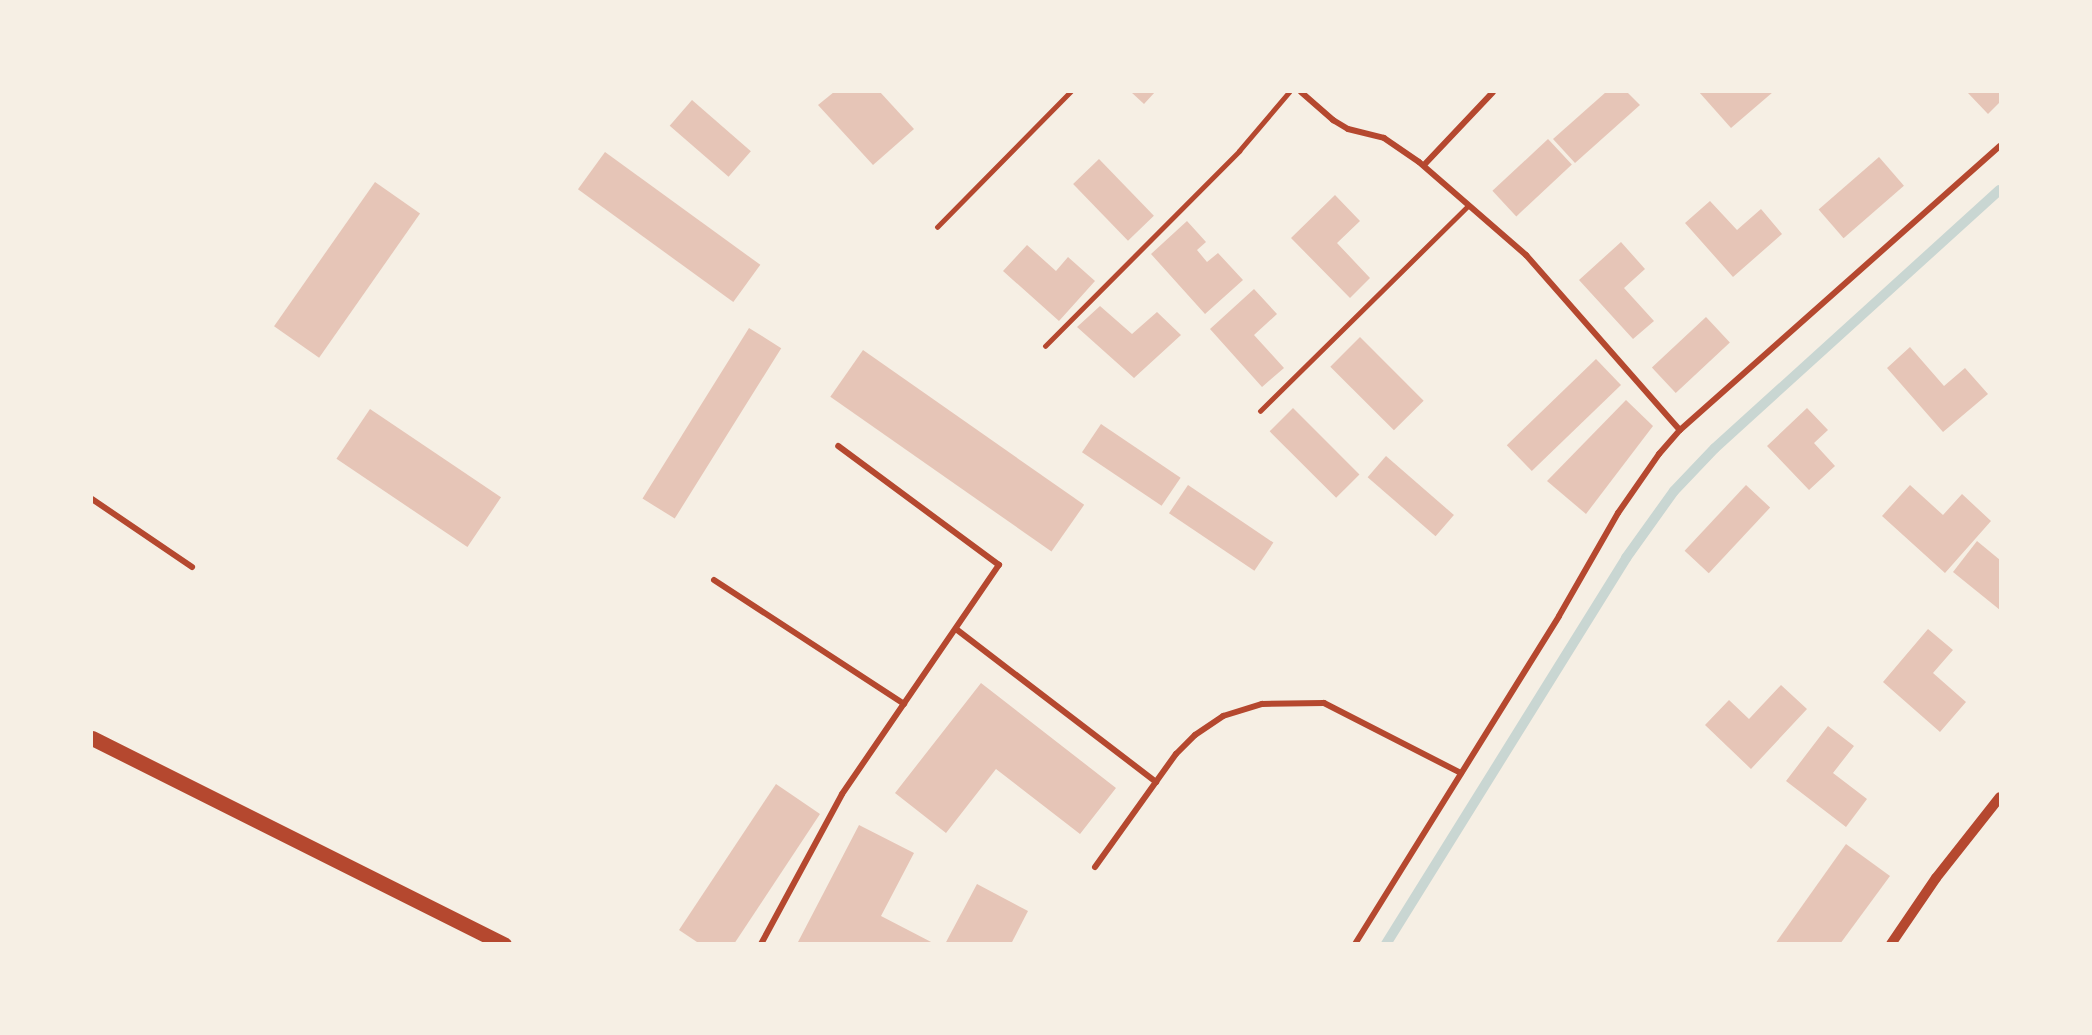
<!DOCTYPE html>
<style>
body{margin:0}
#map{position:relative;width:2092px;height:1035px;overflow:hidden;background:#f6efe4;font-family:"Work Sans",sans-serif}
div>[style]{position:absolute}
.stream>*{height:10px;margin:-5px;padding:0 5px;transform-origin:5px;border-radius:5px;background:#c9d6d2}
.building>*{inset:0;background:#e6c5b7;transform-origin:0 0}
.service>*{height:4.5px;margin:-2.25px;padding:0 2.25px;transform-origin:2.25px;border-radius:2.25px;background:#b5482f}
.minor>*{height:6px;margin:-3px;padding:0 3px;transform-origin:3px;border-radius:3px;background:#b5482f}
.tertiary>*{height:10px;margin:-5px;padding:0 5px;transform-origin:5px;border-radius:5px;background:#b5482f}
.primary>*{height:15px;margin:-7.5px;padding:0 7.5px;transform-origin:7.5px;border-radius:7.5px;background:#b5482f}
span{translate:-50% -50%;white-space:nowrap;text-align:center;line-height:1.15;-webkit-text-stroke:5px #f6efe4;paint-order:stroke}
.frame{position:absolute;inset:0;border:93px solid #f6efe4;pointer-events:none}
</style>
<div id="map">
<div class="stream">
<i style="left:1386px;top:944px;width:455px;rotate:-58.1deg"></i>
<i style="left:1626px;top:558px;width:82px;rotate:-54.4deg"></i>
<i style="left:1674px;top:491px;width:59px;rotate:-46.4deg"></i>
<i style="left:1715px;top:448px;width:384px;rotate:-42.2deg"></i>
</div>
<div class="building">
<i style="clip-path:polygon(834px 92px,880px 92px,914px 129px,873px 165px,818px 105px)"></i>
<i style="clip-path:polygon(1131px 92px,1155px 92px,1144px 104px)"></i>
<i style="clip-path:polygon(1606px 92px,1627px 92px,1640px 105px,1575px 163px,1553px 139px)"></i>
<i style="clip-path:polygon(1699px 92px,1773px 92px,1731px 128px)"></i>
<i style="clip-path:polygon(1967px 92px,2000px 92px,2000px 102px,1988px 114px)"></i>
<i style="left:692px;top:100px;width:78px;height:34px;rotate:41deg"></i>
<i style="left:1548px;top:139px;width:35px;height:76px;rotate:47deg"></i>
<i style="left:605px;top:152px;width:192px;height:46px;rotate:36deg"></i>
<i style="left:1879px;top:157px;width:38px;height:80px;rotate:49deg"></i>
<i style="left:1099px;top:159px;width:79px;height:36px;rotate:46deg"></i>
<i style="left:375px;top:182px;width:55px;height:176px;rotate:35deg"></i>
<i style="clip-path:polygon(1335px 195px,1360px 221px,1337px 243px,1370px 278px,1350px 298px,1291px 238px)"></i>
<i style="clip-path:polygon(1710px 201px,1737px 230px,1761px 209px,1782px 234px,1733px 277px,1685px 223px)"></i>
<i style="clip-path:polygon(1187px 221px,1206px 242px,1197px 250px,1207px 262px,1218px 253px,1243px 280px,1205px 314px,1151px 254px)"></i>
<i style="clip-path:polygon(1621px 242px,1645px 269px,1624px 288px,1654px 321px,1633px 339px,1579px 280px)"></i>
<i style="clip-path:polygon(1027px 245px,1056px 271px,1068px 257px,1095px 281px,1059px 321px,1003px 271px)"></i>
<i style="clip-path:polygon(1254px 289px,1277px 314px,1254px 335px,1284px 368px,1262px 387px,1210px 329px)"></i>
<i style="clip-path:polygon(1100px 306px,1132px 334px,1157px 312px,1181px 335px,1134px 378px,1077px 327px)"></i>
<i style="left:1706px;top:317px;width:35px;height:74px;rotate:47deg"></i>
<i style="left:749px;top:328px;width:38px;height:201px;rotate:32deg"></i>
<i style="left:1360px;top:337px;width:90px;height:42px;rotate:45deg"></i>
<i style="clip-path:polygon(1910px 347px,1944px 386px,1965px 368px,1988px 394px,1943px 432px,1887px 368px)"></i>
<i style="left:863px;top:350px;width:270px;height:57px;rotate:35deg"></i>
<i style="left:1596px;top:359px;width:36px;height:124px;rotate:46deg"></i>
<i style="clip-path:polygon(1626px 400px,1653px 426px,1586px 514px,1547px 481px)"></i>
<i style="left:1293px;top:408px;width:94px;height:33px;rotate:45deg"></i>
<i style="clip-path:polygon(1807px 408px,1828px 430px,1814px 443px,1835px 466px,1809px 490px,1767px 446px)"></i>
<i style="left:370px;top:409px;width:158px;height:60px;rotate:34deg"></i>
<i style="left:1101px;top:424px;width:96px;height:34px;rotate:34deg"></i>
<i style="left:1386px;top:456px;width:90px;height:28px;rotate:41deg"></i>
<i style="left:1188px;top:485px;width:103px;height:34px;rotate:34deg"></i>
<i style="left:1746px;top:485px;width:33px;height:90px;rotate:43deg"></i>
<i style="clip-path:polygon(1910px 485px,1943px 515px,1962px 494px,1991px 521px,1945px 573px,1882px 516px)"></i>
<i style="clip-path:polygon(1977px 541px,2000px 560px,2000px 610px,1953px 572px)"></i>
<i style="clip-path:polygon(1928px 629px,1953px 650px,1933px 673px,1966px 702px,1940px 732px,1883px 682px)"></i>
<i style="clip-path:polygon(981px 683px,1116px 788px,1080px 834px,996px 769px,946px 833px,895px 793px)"></i>
<i style="clip-path:polygon(1781px 685px,1807px 709px,1751px 769px,1705px 725px,1729px 700px,1749px 719px)"></i>
<i style="clip-path:polygon(1828px 726px,1854px 746px,1833px 773px,1867px 799px,1846px 827px,1786px 781px)"></i>
<i style="clip-path:polygon(776px 784px,820px 814px,734px 944px,700px 944px,679px 930px)"></i>
<i style="clip-path:polygon(859px 825px,914px 853px,881px 916px,935px 944px,798px 942px)"></i>
<i style="clip-path:polygon(1846px 844px,1890px 876px,1840px 944px,1775px 944px)"></i>
<i style="clip-path:polygon(977px 884px,1028px 911px,1011px 944px,945px 944px)"></i>
</div>
<div class="service">
<i style="left:937px;top:227px;width:190px;rotate:-45.4deg"></i>
<i style="left:1045px;top:346px;width:275px;rotate:-45.1deg"></i>
<i style="left:1239px;top:151px;width:77px;rotate:-49.7deg"></i>
<i style="left:1260px;top:411px;width:292px;rotate:-44.6deg"></i>
</div>
<div class="minor">
<i style="left:1301px;top:92px;width:43px;rotate:41.2deg"></i>
<i style="left:1333px;top:120px;width:17px;rotate:31deg"></i>
<i style="left:1348px;top:129px;width:37px;rotate:14deg"></i>
<i style="left:1384px;top:138px;width:42px;rotate:34.4deg"></i>
<i style="left:1419px;top:162px;width:142px;rotate:41deg"></i>
<i style="left:1526px;top:255px;width:233px;rotate:48.7deg"></i>
<i style="left:1424px;top:165px;width:100px;rotate:-46.6deg"></i>
<i style="left:92px;top:499px;width:121px;rotate:34.2deg"></i>
<i style="left:714px;top:580px;width:227px;rotate:33.1deg"></i>
<i style="left:956px;top:629px;width:252px;rotate:37.4deg"></i>
<i style="left:1095px;top:867px;width:139px;rotate:-54.4deg"></i>
<i style="left:1176px;top:754px;width:27px;rotate:-45deg"></i>
<i style="left:1195px;top:735px;width:34px;rotate:-34deg"></i>
<i style="left:1223px;top:716px;width:41px;rotate:-17.1deg"></i>
<i style="left:1262px;top:704px;width:62px;rotate:-0.9deg"></i>
<i style="left:1324px;top:703px;width:154px;rotate:27.1deg"></i>
<i style="left:761px;top:944px;width:170px;rotate:-61.6deg"></i>
<i style="left:842px;top:794px;width:278px;rotate:-55.6deg"></i>
<i style="left:999px;top:565px;width:200px;rotate:-143.5deg"></i>
<i style="left:1355px;top:944px;width:386px;rotate:-58.1deg"></i>
<i style="left:1559px;top:616px;width:119px;rotate:-60.2deg"></i>
<i style="left:1618px;top:513px;width:72px;rotate:-55.2deg"></i>
<i style="left:1659px;top:454px;width:32px;rotate:-49deg"></i>
<i style="left:1680px;top:430px;width:428px;rotate:-41.6deg"></i>
</div>
<div class="tertiary">
<i style="left:1891px;top:944px;width:80px;rotate:-55.7deg"></i>
<i style="left:1936px;top:878px;width:103px;rotate:-51.7deg"></i>
</div>
<div class="primary">
<i style="left:92px;top:738px;width:461px;rotate:26.6deg"></i>
</div>
<div class="frame"></div>
</div>
